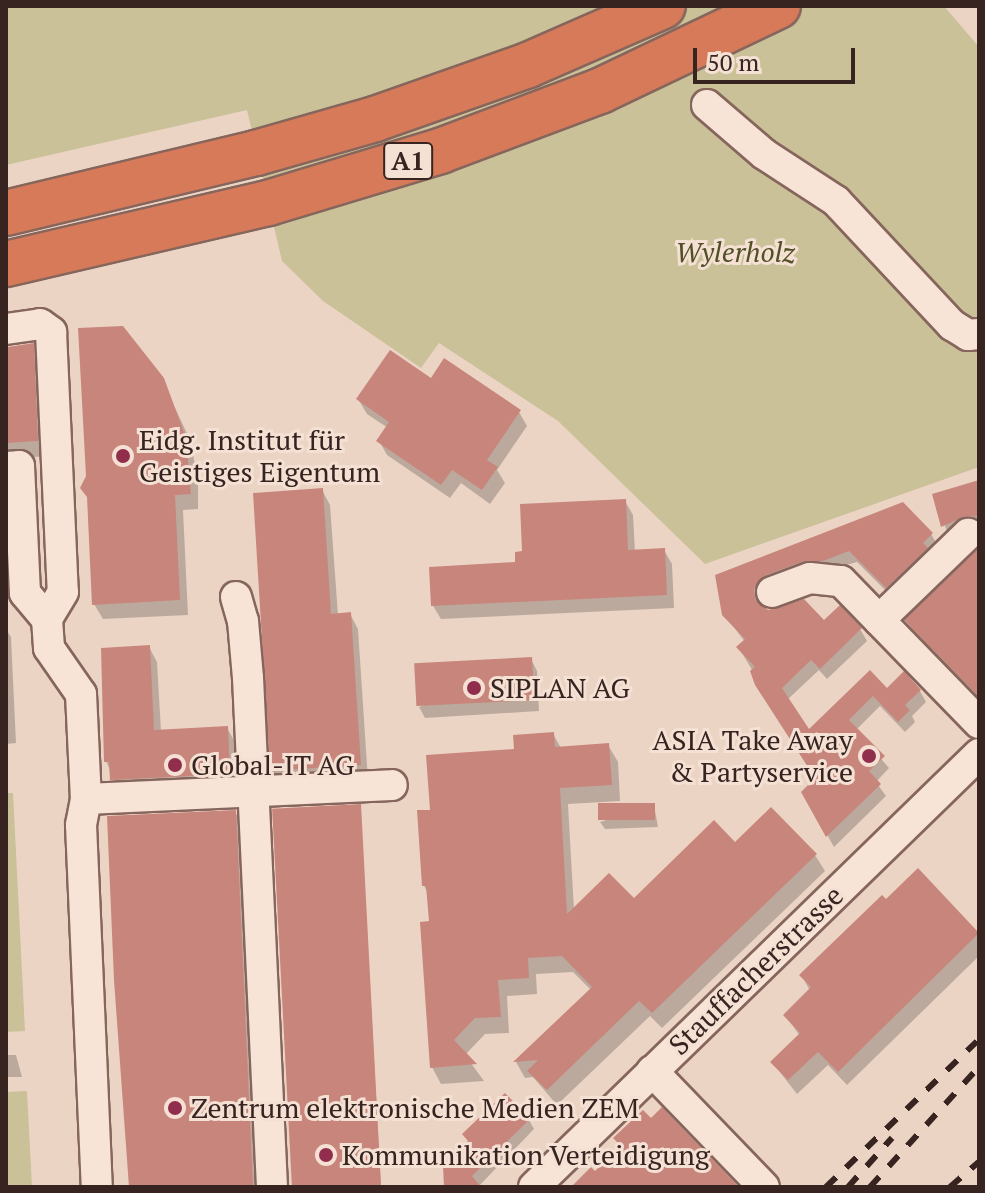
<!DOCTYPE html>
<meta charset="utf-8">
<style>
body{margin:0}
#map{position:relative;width:985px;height:1193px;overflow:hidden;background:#ecd4c5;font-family:"PT Serif",serif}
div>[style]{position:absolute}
.green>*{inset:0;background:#cac199}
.shadow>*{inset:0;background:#0003}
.building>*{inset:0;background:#c8857c;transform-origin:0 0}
.roads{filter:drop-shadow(2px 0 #86665c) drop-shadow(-2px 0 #86665c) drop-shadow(0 2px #86665c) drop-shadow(0 -2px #86665c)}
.minor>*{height:30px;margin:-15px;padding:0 15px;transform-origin:15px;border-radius:15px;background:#f7e4d7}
.highway>*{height:44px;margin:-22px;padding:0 22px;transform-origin:22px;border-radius:22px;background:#d77a59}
.rail>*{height:6px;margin-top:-3px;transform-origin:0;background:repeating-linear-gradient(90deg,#37231f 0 14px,transparent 0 28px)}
.dots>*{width:22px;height:22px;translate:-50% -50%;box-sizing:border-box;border:4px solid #f4e1d4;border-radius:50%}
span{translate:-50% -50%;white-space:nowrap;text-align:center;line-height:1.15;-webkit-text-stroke:6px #f4e1d4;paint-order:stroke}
.shield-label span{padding:2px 6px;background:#f4e1d4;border:2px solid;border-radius:6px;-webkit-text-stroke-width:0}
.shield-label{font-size:26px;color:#37231f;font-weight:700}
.park-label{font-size:28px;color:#525026;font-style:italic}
.poi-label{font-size:28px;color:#37231f}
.left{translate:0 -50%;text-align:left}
.right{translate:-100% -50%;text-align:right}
.street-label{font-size:28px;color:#37231f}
.frame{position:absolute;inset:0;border:8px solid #37231f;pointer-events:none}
.scale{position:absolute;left:693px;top:48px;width:162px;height:36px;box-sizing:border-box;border:4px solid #37231f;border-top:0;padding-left:10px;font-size:24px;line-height:28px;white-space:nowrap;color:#37231f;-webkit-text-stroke:6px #f4e1d4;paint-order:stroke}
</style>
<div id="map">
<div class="green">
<i style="clip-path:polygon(6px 6px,944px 6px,979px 47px,979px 467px,705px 564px,558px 421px,439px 343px,421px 368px,323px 301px,282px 261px,247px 110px,6px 165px)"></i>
<i style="clip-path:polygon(6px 793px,13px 793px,25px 1031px,6px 1032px)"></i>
<i style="clip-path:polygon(27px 1091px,32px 1187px,6px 1187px,6px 1092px)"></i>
</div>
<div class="shadow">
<i style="clip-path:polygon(32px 345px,41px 361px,46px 456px,12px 459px,6px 449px,6px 361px)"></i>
<i style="clip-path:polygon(162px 380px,191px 442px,198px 483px,198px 509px,183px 510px,188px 615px,103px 619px,94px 604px)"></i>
<i style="clip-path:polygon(431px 381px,519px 412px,527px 426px,497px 470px,505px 483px,490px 504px,461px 483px,450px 498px,387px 455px,379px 441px,388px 428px,367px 414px,358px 399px)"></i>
<i style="clip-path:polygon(979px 482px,979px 528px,949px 537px,934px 495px)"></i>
<i style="clip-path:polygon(322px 490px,330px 505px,338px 615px,350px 614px,358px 629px,368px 780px,281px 786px,272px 771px)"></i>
<i style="clip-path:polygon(625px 501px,633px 515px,635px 552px,664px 550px,672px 564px,674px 608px,441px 619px,433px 606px,517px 564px)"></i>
<i style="clip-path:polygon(931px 534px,938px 546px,893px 598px,857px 562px,772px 586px,760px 600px,768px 612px,860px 629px,867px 641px,827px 679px,819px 670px,787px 700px,809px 733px,870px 673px,887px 691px,920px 691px,926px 702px,912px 716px,915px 722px,905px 732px,880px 706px,856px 730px,889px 768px,876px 782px,886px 796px,834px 847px,803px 792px,817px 779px,739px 648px,745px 642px,724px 614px,717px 576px)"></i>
<i style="clip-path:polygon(979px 552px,979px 700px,914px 633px,907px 621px)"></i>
<i style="clip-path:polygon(6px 629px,11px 637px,16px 743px,6px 744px)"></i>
<i style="clip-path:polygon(149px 647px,157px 662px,161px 731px,227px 728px,236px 744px,238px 789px,121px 795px,106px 761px)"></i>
<i style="clip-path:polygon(531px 659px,537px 671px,539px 711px,425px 718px,419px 707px)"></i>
<i style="clip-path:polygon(553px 734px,561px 748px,608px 745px,618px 762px,620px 801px,568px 804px,574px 910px,633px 901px,735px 844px,815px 855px,825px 871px,662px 1028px,650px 1016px,557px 1105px,533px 1077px,525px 1078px,516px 1062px,591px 990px,573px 972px,536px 974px,537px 994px,507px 996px,509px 1033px,485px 1034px,465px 1055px,484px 1081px,441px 1084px,432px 1067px,431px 923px,429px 895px,424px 886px,432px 811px,516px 751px)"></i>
<i style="clip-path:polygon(654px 805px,658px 827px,605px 829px,600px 822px)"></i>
<i style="clip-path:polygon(360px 806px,381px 1187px,292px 1187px)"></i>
<i style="clip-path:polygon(235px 812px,246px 832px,262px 1187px,131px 1187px)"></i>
<i style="clip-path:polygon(918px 871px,979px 934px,979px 956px,847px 1085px,828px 1065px,797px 1094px,772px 1062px,800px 1036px,785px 1015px,810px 991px,802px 976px)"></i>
<i style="clip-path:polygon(6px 1055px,16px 1055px,22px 1077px,6px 1077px)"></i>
<i style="clip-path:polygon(529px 1120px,534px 1129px,478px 1187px,446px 1187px)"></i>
</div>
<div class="building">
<i style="clip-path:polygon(123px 326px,164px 378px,186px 438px,191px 494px,175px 495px,180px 600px,92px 605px,87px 497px,80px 488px,86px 476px,78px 328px)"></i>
<i style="clip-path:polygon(34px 343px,38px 441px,6px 443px,8px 347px)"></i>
<i style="clip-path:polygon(390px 350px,431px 378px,444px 358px,521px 410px,487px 460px,498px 467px,482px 490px,452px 470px,441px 485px,376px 441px,389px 422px,356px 399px)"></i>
<i style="clip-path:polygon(979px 480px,979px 516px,963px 517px,941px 527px,932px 494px)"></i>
<i style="clip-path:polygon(323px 488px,331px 614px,351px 612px,361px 765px,270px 771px,253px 493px)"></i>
<i style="clip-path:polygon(626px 499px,628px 550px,665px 548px,667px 595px,431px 606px,429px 567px,515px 562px,515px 552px,522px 551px,520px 504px)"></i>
<i style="clip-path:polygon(903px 502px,933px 533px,923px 543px,928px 548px,886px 588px,849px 551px,823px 561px,804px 561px,766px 575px,754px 588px,755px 599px,768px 610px,804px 599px,824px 620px,840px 605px,862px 628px,820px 669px,811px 660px,782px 688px,809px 729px,870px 670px,887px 688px,904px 671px,921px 690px,905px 705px,910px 710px,898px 722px,873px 696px,849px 720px,885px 756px,869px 771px,881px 784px,826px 837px,801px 792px,815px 778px,755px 685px,750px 671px,755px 667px,736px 647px,745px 639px,722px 615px,715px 575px)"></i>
<i style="clip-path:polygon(979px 548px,979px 697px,904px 620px)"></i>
<i style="clip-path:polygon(150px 645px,154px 730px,228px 726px,230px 774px,110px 780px,109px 762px,104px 762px,101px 648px)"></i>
<i style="left:532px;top:657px;width:43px;height:118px;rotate:87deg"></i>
<i style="clip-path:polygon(554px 732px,555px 747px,609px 743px,612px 785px,560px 788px,567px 914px,609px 873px,634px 898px,714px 820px,735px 842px,771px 807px,817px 854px,652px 1013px,639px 1001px,547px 1090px,527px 1071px,538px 1060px,513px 1062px,592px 987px,562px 956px,528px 958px,529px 978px,498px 980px,501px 1017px,475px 1018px,454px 1040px,477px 1064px,430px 1068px,420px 922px,429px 921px,426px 886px,422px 886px,417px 810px,430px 810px,426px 755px,514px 749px,513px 735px)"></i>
<i style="left:655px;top:803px;width:17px;height:57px;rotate:90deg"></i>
<i style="left:361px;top:804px;width:383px;height:89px;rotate:87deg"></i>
<i style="clip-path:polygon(236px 810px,253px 1187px,129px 1187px,114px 980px,107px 816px)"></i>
<i style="clip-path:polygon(918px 868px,979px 933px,838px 1072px,818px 1052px,788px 1080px,770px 1062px,800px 1033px,783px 1015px,811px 987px,799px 975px,882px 895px,886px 899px)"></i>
<i style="clip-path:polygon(505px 1093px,530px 1119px,472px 1176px,481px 1187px,444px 1187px,443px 1166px,468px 1141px,462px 1134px)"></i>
<i style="clip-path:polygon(662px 1107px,739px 1187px,571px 1187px,591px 1167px,595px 1171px,621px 1146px,613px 1138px,643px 1110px,651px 1118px)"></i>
</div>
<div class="roads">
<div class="minor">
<i style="left:707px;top:105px;width:75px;rotate:40.7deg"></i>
<i style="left:764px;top:154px;width:86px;rotate:33.1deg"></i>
<i style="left:836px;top:201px;width:170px;rotate:46.9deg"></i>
<i style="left:952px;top:325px;width:19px;rotate:32deg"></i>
<i style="left:968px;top:335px;width:11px;rotate:-5deg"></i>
<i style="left:6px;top:329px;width:34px;rotate:-8deg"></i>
<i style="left:40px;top:324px;width:14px;rotate:36deg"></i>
<i style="left:51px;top:332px;width:260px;rotate:87.4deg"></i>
<i style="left:63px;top:592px;width:31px;rotate:121deg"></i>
<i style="left:47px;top:619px;width:29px;rotate:86deg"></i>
<i style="left:49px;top:648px;width:56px;rotate:55.2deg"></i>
<i style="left:81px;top:694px;width:105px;rotate:87.3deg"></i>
<i style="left:86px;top:799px;width:306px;rotate:-2.6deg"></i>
<i style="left:6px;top:467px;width:13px;rotate:-4deg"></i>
<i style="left:19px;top:466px;width:127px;rotate:87.3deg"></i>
<i style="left:25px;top:593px;width:34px;rotate:50deg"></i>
<i style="left:772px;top:592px;width:40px;rotate:-20.2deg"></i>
<i style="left:810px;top:578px;width:31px;rotate:6deg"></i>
<i style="left:841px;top:581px;width:198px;rotate:45.8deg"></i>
<i style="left:236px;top:597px;width:25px;rotate:74deg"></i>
<i style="left:243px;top:621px;width:57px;rotate:85deg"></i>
<i style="left:248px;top:678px;width:510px;rotate:87.3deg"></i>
<i style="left:879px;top:620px;width:124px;rotate:-44deg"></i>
<i style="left:86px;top:799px;width:26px;rotate:101deg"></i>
<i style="left:81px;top:825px;width:362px;rotate:87.5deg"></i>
<i style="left:652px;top:1071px;width:161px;rotate:46deg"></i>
<i style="left:534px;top:1187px;width:621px;rotate:-44.22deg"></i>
</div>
<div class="highway">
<i style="left:6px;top:213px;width:257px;rotate:-13.5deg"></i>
<i style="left:256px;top:153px;width:124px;rotate:-15.9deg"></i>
<i style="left:375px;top:119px;width:162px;rotate:-19.4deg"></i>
<i style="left:528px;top:65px;width:147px;rotate:-23.6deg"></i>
<i style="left:6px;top:264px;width:269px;rotate:-13.1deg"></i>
<i style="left:268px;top:203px;width:180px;rotate:-16.8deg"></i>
<i style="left:440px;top:151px;width:171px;rotate:-20.6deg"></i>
<i style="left:600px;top:91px;width:197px;rotate:-25.5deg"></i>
</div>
</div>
<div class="rail">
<i style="left:826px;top:1187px;width:213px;rotate:-44deg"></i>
<i style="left:848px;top:1187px;width:66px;rotate:-48.1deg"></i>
<i style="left:870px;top:1187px;width:162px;rotate:-47.8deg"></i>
<i style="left:950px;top:1187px;width:38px;rotate:-41deg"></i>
</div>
<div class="dots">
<i style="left:123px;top:456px;background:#922e4d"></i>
<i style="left:474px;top:688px;background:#922e4d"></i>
<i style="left:869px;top:756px;background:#922e4d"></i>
<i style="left:175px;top:765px;background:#922e4d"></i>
<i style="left:175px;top:1108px;background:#922e4d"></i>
<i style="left:326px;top:1155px;background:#922e4d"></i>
</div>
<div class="shield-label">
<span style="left:408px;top:161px">A1</span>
</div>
<div class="park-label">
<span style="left:735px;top:252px">Wylerholz</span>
</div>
<div class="poi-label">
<span class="left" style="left:139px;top:456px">Eidg. Institut für<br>Geistiges Eigentum</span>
<span class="left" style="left:490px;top:688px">SIPLAN AG</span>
<span class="right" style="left:853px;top:756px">ASIA Take Away<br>&amp; Partyservice</span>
<span class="left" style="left:191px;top:765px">Global-IT AG</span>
<span class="left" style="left:191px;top:1108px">Zentrum elektronische Medien ZEM</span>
<span class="left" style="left:342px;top:1155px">Kommunikation Verteidigung</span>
</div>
<div class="street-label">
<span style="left:756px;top:970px;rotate:-44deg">Stauffacherstrasse</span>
</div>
<div class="frame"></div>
<div class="scale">50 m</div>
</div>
